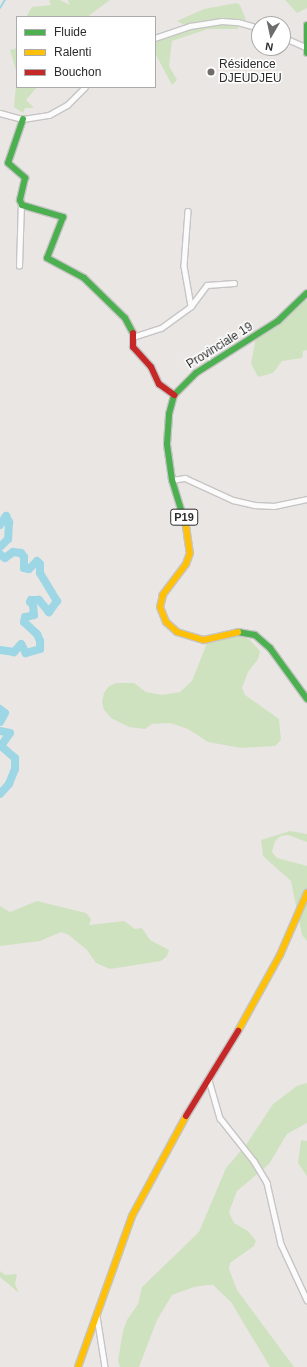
<!DOCTYPE html>
<meta charset="utf-8">
<style>
body{margin:0}
#map{position:relative;width:307px;height:1367px;overflow:hidden;background:#eae6e3;font-family:Helvetica,sans-serif}
div>[style]{position:absolute}
.green>*{inset:0;background:#cfe2bf}
.stream>*{height:1.5px;margin:-0.75px;padding:0 0.75px;transform-origin:0.75px;border-radius:0.75px;background:#9dd6e4}
.river>*{height:8px;margin:-4px;padding:0 4px;transform-origin:4px;border-radius:4px;background:#9dd6e4}
.roads{filter:drop-shadow(1px 0 #c6c4c5) drop-shadow(-1px 0 #c6c4c5) drop-shadow(0 1px #c6c4c5) drop-shadow(0 -1px #c6c4c5)}
.street>*{height:4.5px;margin:-2.25px;padding:0 2.25px;transform-origin:2.25px;border-radius:2.25px;background:#fcfbfb}
.fast>*{height:6px;margin:-3px;padding:0 3px;transform-origin:3px;border-radius:3px;background:#4caf50}
.slow>*{height:6px;margin:-3px;padding:0 3px;transform-origin:3px;border-radius:3px;background:#ffc107}
.jam>*{height:6px;margin:-3px;padding:0 3px;transform-origin:3px;border-radius:3px;background:#c62828}
.dots>*{width:11px;height:11px;translate:-50% -50%;box-sizing:border-box;border:2px solid #fff;border-radius:50%}
span{translate:-50% -50%;white-space:nowrap;text-align:center;line-height:1.15;-webkit-text-stroke:3px #fff;paint-order:stroke}
.shield-label span{padding:1px 3px;background:#fff;border:1px solid;border-radius:3px;-webkit-text-stroke-width:0}
.shield-label{font-size:11px;color:#2c2c2c;font-weight:700}
.poi-label{font-size:12px;color:#2c2c2c}
.left{translate:0 -50%;text-align:left}
.street-label{font-size:12px;color:#2c2c2c}
.legend{position:absolute;left:16px;top:16px;width:140px;height:72px;box-sizing:border-box;background:#fff;border:1px solid #ababab;margin:0;padding:5px 7px;list-style:none;font-size:12px;color:#2c2c2c}
.legend li{display:flex;align-items:center;gap:8px;height:20px}
.legend b{width:20px;border:1px solid #ababab}
.north{position:absolute;left:251px;top:16px;width:40px;height:40px;box-sizing:border-box;background:#fff;border:1px solid #ababab;border-radius:50%;rotate:189deg;font-size:11px;font-weight:700;line-height:16px;text-align:center;color:#2c2c2c}
.north::after{content:'';display:block;margin:auto;width:14px;height:18px;background:#6e6d6c;clip-path:polygon(50% 0,100% 100%,50% 72%,0 100%)}
</style>
<div id="map">
<div class="green">
<i style="clip-path:polygon(49px 0,60px 0,70px 5px,68px 0,110px 0,87px 17px,26px 17px,32px 7px,51px 5px)"></i>
<i style="clip-path:polygon(285px 0,307px 0,307px 8px,297px 13px)"></i>
<i style="clip-path:polygon(237px 3px,240px 5px,246px 20px,222px 18px,185px 25px,177px 21px,204px 9px)"></i>
<i style="clip-path:polygon(221px 22px,235px 23px,239px 29px,208px 29px,172px 41px,169px 66px,177px 80px,172px 85px,155px 53px,155px 40px,184px 29px)"></i>
<i style="clip-path:polygon(17px 48px,17px 87px,37px 87px,26px 100px,34px 108px,25px 108px,23px 113px,14px 107px,17px 74px,10px 50px)"></i>
<i style="clip-path:polygon(304px 298px,307px 301px,307px 350px,303px 351px,302px 358px,282px 361px,273px 373px,258px 377px,251px 364px,256px 337px)"></i>
<i style="clip-path:polygon(230px 633px,249px 639px,260px 651px,258px 659px,248px 672px,242px 688px,245px 695px,279px 719px,281px 740px,275px 746px,241px 748px,208px 742px,188px 729px,170px 723px,152px 724px,145px 729px,129px 727px,111px 718px,104px 710px,102px 702px,104px 693px,109px 686px,117px 683px,134px 683px,146px 692px,162px 695px,180px 692px,192px 681px,207px 643px)"></i>
<i style="clip-path:polygon(290px 831px,307px 834px,307px 842px,288px 835px,281px 836px,275px 841px,272px 852px,277px 858px,307px 866px,307px 941px,302px 935px,291px 881px,263px 856px,261px 840px)"></i>
<i style="clip-path:polygon(37px 901px,86px 913px,91px 919px,89px 925px,124px 921px,135px 929px,142px 928px,150px 940px,169px 950px,167px 956px,161px 961px,110px 969px,96px 963px,87px 950px,69px 935px,61px 932px,40px 941px,0 946px,0 906px,10px 912px)"></i>
<i style="clip-path:polygon(307px 1083px,307px 1123px,287px 1134px,269px 1164px,237px 1191px,229px 1212px,234px 1223px,248px 1231px,256px 1241px,254px 1246px,230px 1263px,229px 1269px,237px 1290px,294px 1367px,270px 1367px,231px 1302px,213px 1285px,207px 1285px,194px 1287px,172px 1295px,157px 1320px,139px 1367px,120px 1367px,118px 1361px,123px 1331px,127px 1320px,138px 1304px,142px 1287px,199px 1232px,226px 1168px,246px 1145px,273px 1104px,297px 1086px)"></i>
<i style="clip-path:polygon(301px 1140px,307px 1141px,307px 1176px,298px 1163px)"></i>
<i style="clip-path:polygon(0 1271px,5px 1275px,17px 1274px,15px 1284px,19px 1293px,0 1277px)"></i>
</div>
<div class="stream">
<i style="left:0;top:8px;width:9px;rotate:-58deg"></i>
</div>
<div class="river">
<i style="left:0;top:525px;width:11px;rotate:-56deg"></i>
<i style="left:6px;top:516px;width:7px;rotate:63deg"></i>
<i style="left:9px;top:522px;width:17px;rotate:93deg"></i>
<i style="left:8px;top:539px;width:11px;rotate:135deg"></i>
<i style="left:0;top:554px;width:6px;rotate:39deg"></i>
<i style="left:5px;top:558px;width:10px;rotate:-37deg"></i>
<i style="left:13px;top:552px;width:8px;rotate:7deg"></i>
<i style="left:21px;top:553px;width:5px;rotate:53deg"></i>
<i style="left:24px;top:557px;width:11px;rotate:90deg"></i>
<i style="left:24px;top:568px;width:5px;rotate:11deg"></i>
<i style="left:29px;top:569px;width:11px;rotate:-45deg"></i>
<i style="left:37px;top:561px;width:4px;rotate:45deg"></i>
<i style="left:40px;top:564px;width:9px;rotate:90deg"></i>
<i style="left:40px;top:573px;width:33px;rotate:59deg"></i>
<i style="left:57px;top:601px;width:14px;rotate:126deg"></i>
<i style="left:49px;top:612px;width:16px;rotate:-130deg"></i>
<i style="left:39px;top:600px;width:8px;rotate:180deg"></i>
<i style="left:31px;top:600px;width:2px;rotate:117deg"></i>
<i style="left:30px;top:602px;width:4px;rotate:45deg"></i>
<i style="left:33px;top:605px;width:10px;rotate:84deg"></i>
<i style="left:34px;top:615px;width:9px;rotate:167deg"></i>
<i style="left:25px;top:617px;width:5px;rotate:101deg"></i>
<i style="left:24px;top:622px;width:18px;rotate:43deg"></i>
<i style="left:37px;top:634px;width:8px;rotate:67deg"></i>
<i style="left:40px;top:641px;width:8px;rotate:90deg"></i>
<i style="left:40px;top:649px;width:15px;rotate:164deg"></i>
<i style="left:26px;top:653px;width:10px;rotate:-119deg"></i>
<i style="left:21px;top:644px;width:11px;rotate:131deg"></i>
<i style="left:14px;top:652px;width:14px;rotate:-172deg"></i>
<i style="left:0;top:709px;width:6px;rotate:39deg"></i>
<i style="left:5px;top:713px;width:10px;rotate:119deg"></i>
<i style="left:0;top:731px;width:10px;rotate:11deg"></i>
<i style="left:10px;top:733px;width:16px;rotate:125deg"></i>
<i style="left:1px;top:746px;width:18px;rotate:41deg"></i>
<i style="left:15px;top:758px;width:11px;rotate:90deg"></i>
<i style="left:15px;top:769px;width:16px;rotate:112deg"></i>
<i style="left:9px;top:784px;width:13px;rotate:132deg"></i>
</div>
<div class="roads">
<div class="street">
<i style="left:283px;top:37px;width:24px;rotate:24deg"></i>
<i style="left:155px;top:38px;width:37px;rotate:-19deg"></i>
<i style="left:190px;top:26px;width:32px;rotate:-9deg"></i>
<i style="left:222px;top:21px;width:16px;rotate:4deg"></i>
<i style="left:238px;top:22px;width:22px;rotate:16deg"></i>
<i style="left:0;top:113px;width:24px;rotate:15deg"></i>
<i style="left:23px;top:119px;width:26px;rotate:-9deg"></i>
<i style="left:49px;top:115px;width:21px;rotate:-29deg"></i>
<i style="left:67px;top:105px;width:25px;rotate:-45deg"></i>
<i style="left:188px;top:211px;width:55px;rotate:94.2deg"></i>
<i style="left:184px;top:266px;width:41px;rotate:80.1deg"></i>
<i style="left:19px;top:266px;width:63px;rotate:-88.2deg"></i>
<i style="left:133px;top:337px;width:29px;rotate:-18deg"></i>
<i style="left:161px;top:328px;width:37px;rotate:-36deg"></i>
<i style="left:191px;top:306px;width:26px;rotate:-53deg"></i>
<i style="left:207px;top:285px;width:27px;rotate:-4deg"></i>
<i style="left:172px;top:480px;width:13px;rotate:-9deg"></i>
<i style="left:185px;top:478px;width:53px;rotate:24.6deg"></i>
<i style="left:233px;top:500px;width:22px;rotate:13deg"></i>
<i style="left:254px;top:505px;width:20px;rotate:3deg"></i>
<i style="left:274px;top:506px;width:34px;rotate:-12deg"></i>
<i style="left:209px;top:1080px;width:40px;rotate:74deg"></i>
<i style="left:220px;top:1118px;width:55px;rotate:51.7deg"></i>
<i style="left:254px;top:1161px;width:26px;rotate:59deg"></i>
<i style="left:267px;top:1183px;width:63px;rotate:77.1deg"></i>
<i style="left:281px;top:1244px;width:62px;rotate:65.1deg"></i>
<i style="left:97px;top:1316px;width:52px;rotate:81.1deg"></i>
</div>
<div class="fast">
<i style="left:307px;top:25px;width:28px;rotate:90deg"></i>
<i style="left:23px;top:119px;width:46px;rotate:108.8deg"></i>
<i style="left:8px;top:163px;width:23px;rotate:41deg"></i>
<i style="left:25px;top:178px;width:23px;rotate:103deg"></i>
<i style="left:20px;top:200px;width:5px;rotate:68deg"></i>
<i style="left:22px;top:205px;width:43px;rotate:16.3deg"></i>
<i style="left:63px;top:217px;width:44px;rotate:111.3deg"></i>
<i style="left:47px;top:258px;width:42px;rotate:28.4deg"></i>
<i style="left:84px;top:278px;width:57px;rotate:44.3deg"></i>
<i style="left:125px;top:318px;width:17px;rotate:62deg"></i>
<i style="left:186px;top:526px;width:48px;rotate:-106.9deg"></i>
<i style="left:172px;top:480px;width:36px;rotate:-98deg"></i>
<i style="left:167px;top:444px;width:30px;rotate:-86deg"></i>
<i style="left:169px;top:414px;width:20px;rotate:-75deg"></i>
<i style="left:174px;top:395px;width:31px;rotate:-45deg"></i>
<i style="left:196px;top:373px;width:97px;rotate:-32.4deg"></i>
<i style="left:278px;top:321px;width:40px;rotate:-44deg"></i>
<i style="left:238px;top:632px;width:17px;rotate:10deg"></i>
<i style="left:255px;top:635px;width:20px;rotate:41deg"></i>
<i style="left:270px;top:648px;width:63px;rotate:54deg"></i>
</div>
<div class="slow">
<i style="left:186px;top:526px;width:27px;rotate:82deg"></i>
<i style="left:190px;top:553px;width:12px;rotate:110deg"></i>
<i style="left:186px;top:564px;width:39px;rotate:127deg"></i>
<i style="left:163px;top:595px;width:12px;rotate:104deg"></i>
<i style="left:160px;top:607px;width:16px;rotate:68deg"></i>
<i style="left:166px;top:622px;width:15px;rotate:42deg"></i>
<i style="left:177px;top:632px;width:28px;rotate:17deg"></i>
<i style="left:204px;top:640px;width:35px;rotate:-13deg"></i>
<i style="left:238px;top:1031px;width:87px;rotate:-61.1deg"></i>
<i style="left:280px;top:955px;width:68px;rotate:-66.5deg"></i>
<i style="left:78px;top:1367px;width:160px;rotate:-70.3deg"></i>
<i style="left:132px;top:1216px;width:114px;rotate:-61.6deg"></i>
</div>
<div class="jam">
<i style="left:133px;top:333px;width:14px;rotate:90deg"></i>
<i style="left:133px;top:347px;width:27px;rotate:48deg"></i>
<i style="left:151px;top:367px;width:19px;rotate:65deg"></i>
<i style="left:159px;top:384px;width:19px;rotate:36deg"></i>
<i style="left:186px;top:1116px;width:100px;rotate:-58.5deg"></i>
</div>
</div>
<div class="dots">
<i style="left:211px;top:72px;background:#6e6d6c"></i>
</div>
<div class="shield-label">
<span style="left:184px;top:517px">P19</span>
</div>
<div class="poi-label">
<span class="left" style="left:219px;top:72px">Résidence<br>DJEUDJEU</span>
</div>
<div class="street-label">
<span style="left:220px;top:346px;rotate:-32deg">Provinciale 19</span>
</div>
<ul class="legend">
<li><b style="height:5px;background:#4caf50"></b>Fluide</li>
<li><b style="height:5px;background:#ffc107"></b>Ralenti</li>
<li><b style="height:5px;background:#c62828"></b>Bouchon</li>
</ul>
<div class="north">N</div>
</div>
